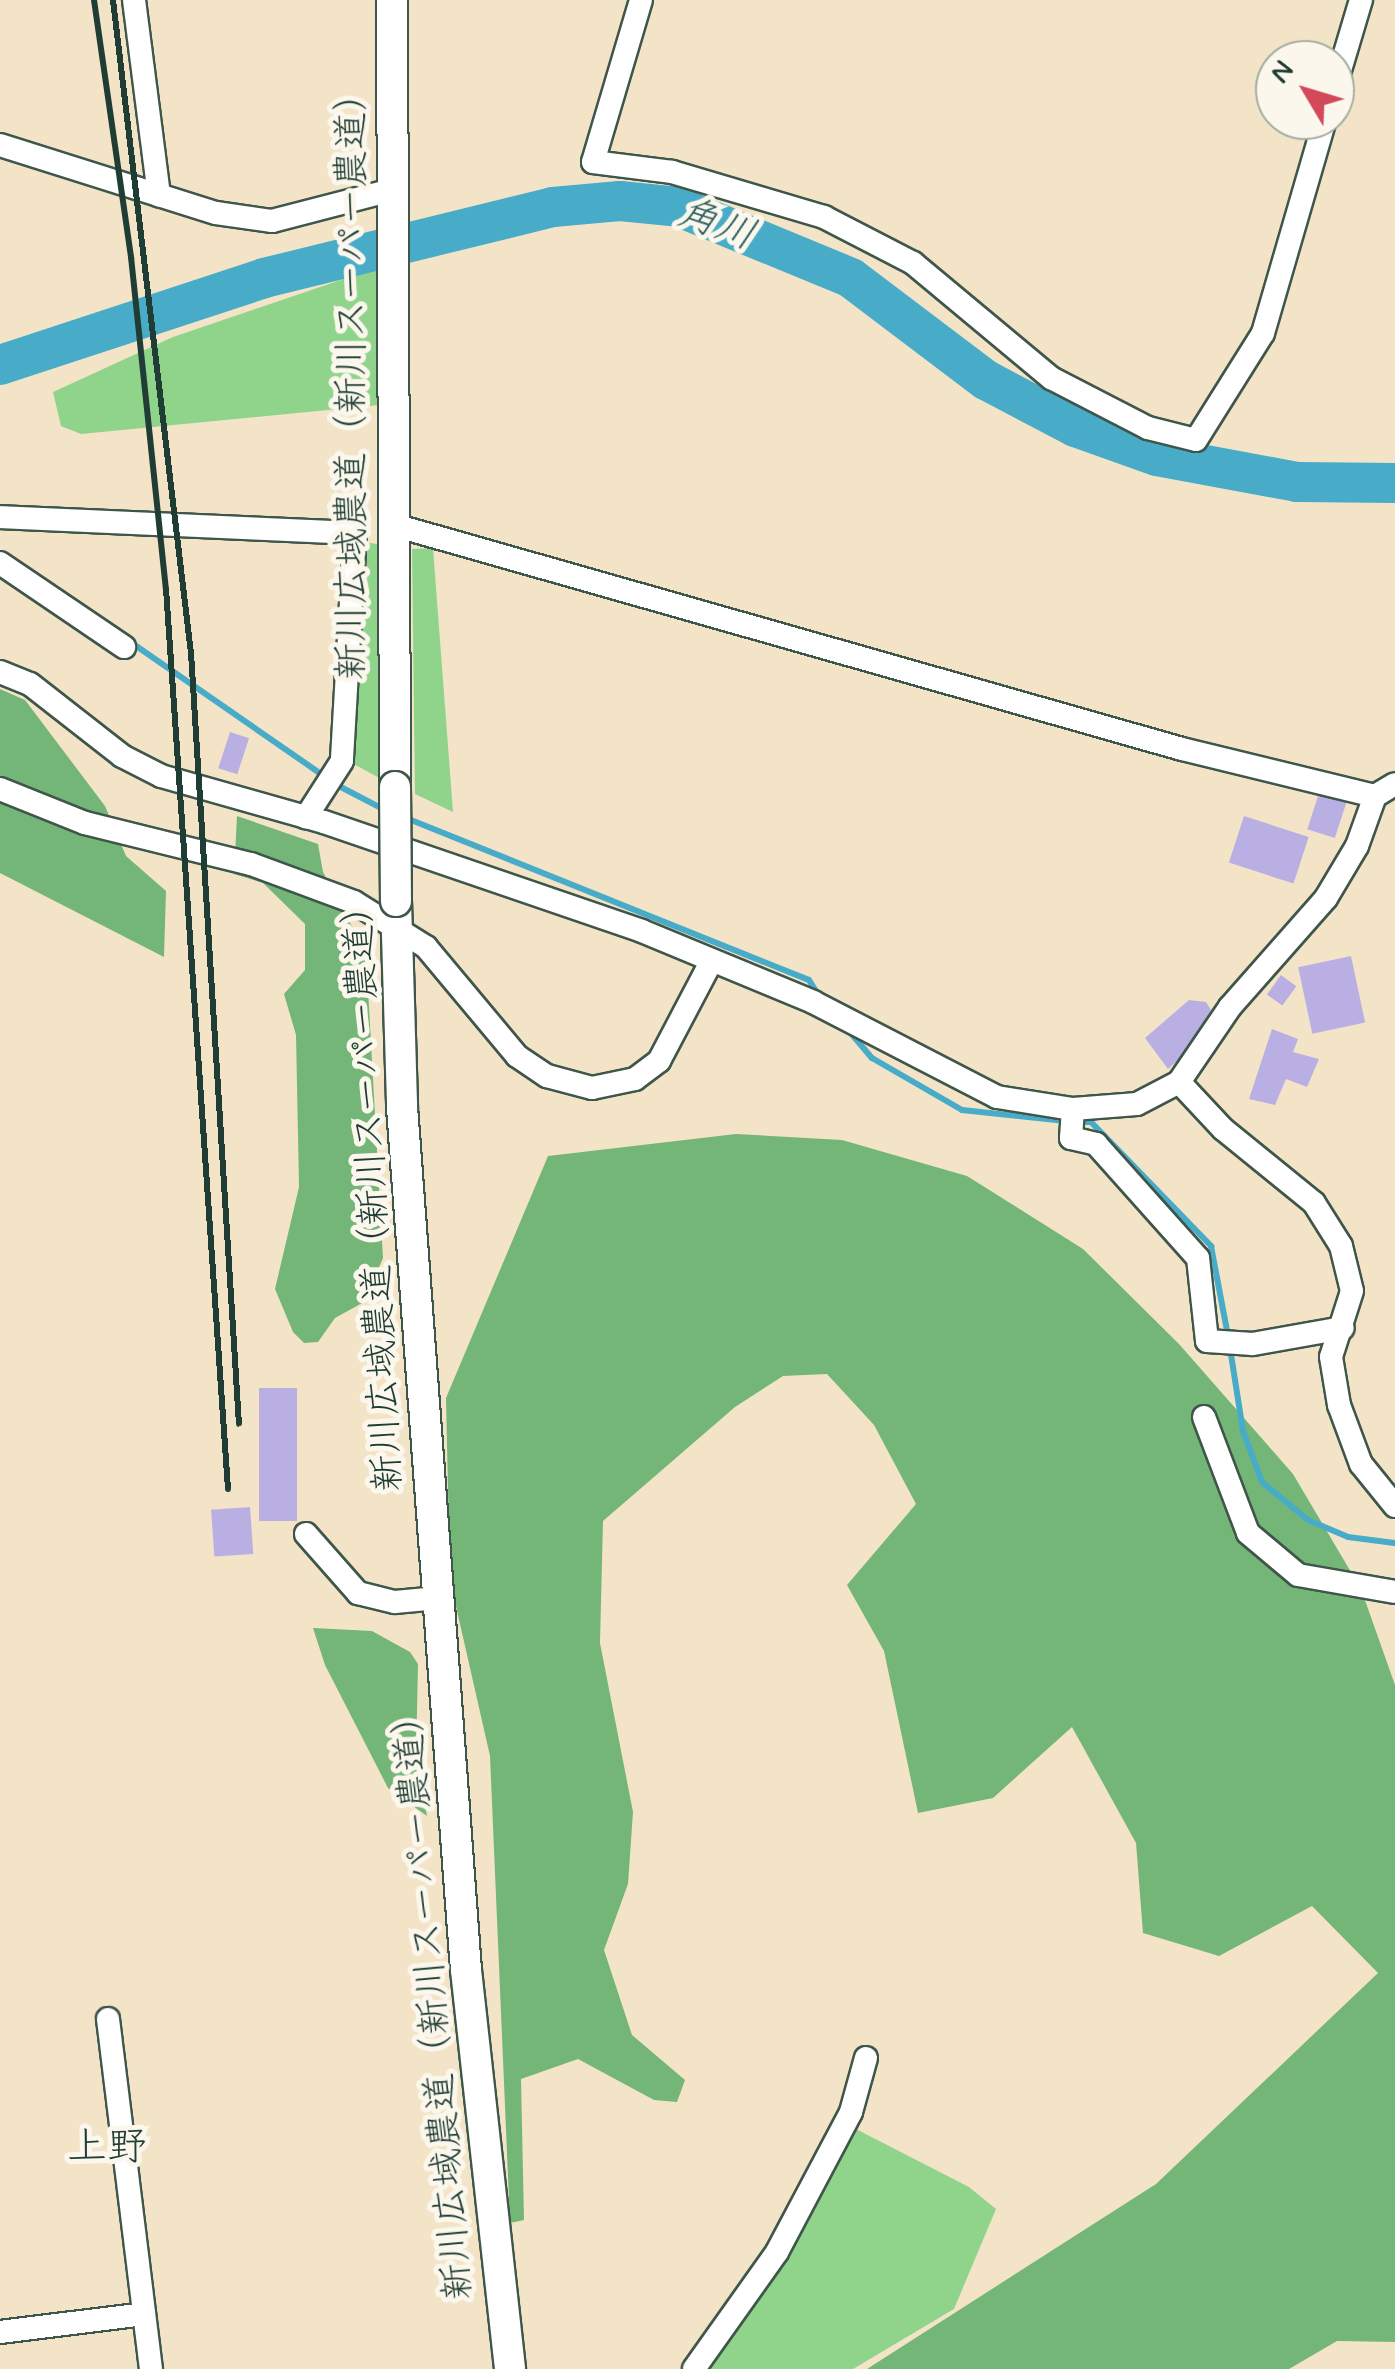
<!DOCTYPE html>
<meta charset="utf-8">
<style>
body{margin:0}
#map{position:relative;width:1395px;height:2369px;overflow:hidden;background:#f3e4c8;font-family:Mynerve,"Klee One",sans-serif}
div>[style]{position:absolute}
.green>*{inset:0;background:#90d48c}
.forest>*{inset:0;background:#74b678}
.stream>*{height:6px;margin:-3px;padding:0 3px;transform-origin:3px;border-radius:3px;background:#48acc8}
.river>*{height:40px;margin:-20px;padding:0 20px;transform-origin:20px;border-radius:20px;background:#48acc8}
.building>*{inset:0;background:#baafe3;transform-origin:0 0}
.roads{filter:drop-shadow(2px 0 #3f564a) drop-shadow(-2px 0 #3f564a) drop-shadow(0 2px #3f564a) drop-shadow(0 -2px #3f564a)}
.minor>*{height:22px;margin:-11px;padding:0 11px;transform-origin:11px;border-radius:11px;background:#fff}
.tertiary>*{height:30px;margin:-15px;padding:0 15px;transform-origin:15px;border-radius:15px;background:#fff}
.rail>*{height:6px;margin:-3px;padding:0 3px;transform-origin:3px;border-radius:3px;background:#1f3d34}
.bridges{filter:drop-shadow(2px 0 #3f564a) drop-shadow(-2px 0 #3f564a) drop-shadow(0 2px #3f564a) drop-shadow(0 -2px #3f564a)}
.tertiary-bridge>*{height:30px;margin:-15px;padding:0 15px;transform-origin:15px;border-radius:15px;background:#fff}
span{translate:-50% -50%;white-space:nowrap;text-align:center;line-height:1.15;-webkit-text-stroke:10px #fbf7ec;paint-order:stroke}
.street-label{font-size:38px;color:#1f3d34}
.water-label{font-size:40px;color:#2b5e60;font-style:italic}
.neighbourhood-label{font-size:40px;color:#1f3d34}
.north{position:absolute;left:1255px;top:40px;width:100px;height:100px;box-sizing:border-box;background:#fbf7ec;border:2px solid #a3ada2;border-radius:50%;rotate:308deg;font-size:28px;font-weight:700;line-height:40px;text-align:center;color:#1f3d34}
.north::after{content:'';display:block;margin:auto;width:35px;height:45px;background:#d1495b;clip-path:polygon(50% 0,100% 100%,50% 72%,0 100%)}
</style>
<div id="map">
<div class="green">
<i style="clip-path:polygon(376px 268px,379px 405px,81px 434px,61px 426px,53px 392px,173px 337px)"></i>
<i style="clip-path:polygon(364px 542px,383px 545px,383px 780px,350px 762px)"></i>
<i style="clip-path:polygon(433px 548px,453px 812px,415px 794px,412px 549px)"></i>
<i style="clip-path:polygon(854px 2128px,969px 2187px,996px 2209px,954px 2309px,853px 2369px,710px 2369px)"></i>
</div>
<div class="forest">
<i style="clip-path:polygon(0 689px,25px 700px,105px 806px,126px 856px,166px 891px,164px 957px,0 873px)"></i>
<i style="clip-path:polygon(237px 816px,318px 844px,323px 872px,366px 953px,383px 1258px,364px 1302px,335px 1318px,318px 1342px,304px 1343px,293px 1332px,275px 1289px,299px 1187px,296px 1035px,284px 994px,305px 970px,305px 924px,263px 883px,234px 874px)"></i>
<i style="clip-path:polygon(736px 1134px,842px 1140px,967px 1176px,1083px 1249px,1179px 1344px,1293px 1474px,1361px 1589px,1395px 1685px,1395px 2342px,1337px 2341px,1289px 2369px,867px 2369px,1156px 2184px,1378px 1973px,1312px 1906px,1219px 1956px,1143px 1933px,1136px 1843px,1072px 1727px,993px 1798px,918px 1813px,884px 1651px,847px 1585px,916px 1504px,874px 1425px,827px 1374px,783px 1376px,735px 1407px,603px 1521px,600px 1643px,633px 1812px,628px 1884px,604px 1950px,632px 2035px,685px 2080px,677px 2102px,654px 2100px,578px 2059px,521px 2079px,524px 2220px,510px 2223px,490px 1756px,450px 1580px,446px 1398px,548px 1156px)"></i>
<i style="clip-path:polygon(313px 1628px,372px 1631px,410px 1652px,418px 1664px,416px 1758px,427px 1816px,388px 1788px,325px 1665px)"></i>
</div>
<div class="stream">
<i style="left:129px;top:641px;width:237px;rotate:34.7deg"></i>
<i style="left:335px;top:784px;width:56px;rotate:27.5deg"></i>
<i style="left:406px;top:818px;width:434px;rotate:21.9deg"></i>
<i style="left:809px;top:980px;width:19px;rotate:58deg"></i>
<i style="left:850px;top:1032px;width:34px;rotate:50deg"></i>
<i style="left:872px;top:1058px;width:104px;rotate:30deg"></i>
<i style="left:962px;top:1110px;width:104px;rotate:6.1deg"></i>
<i style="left:1078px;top:1122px;width:13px"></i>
<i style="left:1091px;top:1122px;width:173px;rotate:45.9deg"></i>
<i style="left:1211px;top:1246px;width:92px;rotate:79.3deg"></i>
<i style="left:1230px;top:1348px;width:84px;rotate:81.1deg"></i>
<i style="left:1243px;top:1431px;width:54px;rotate:69.6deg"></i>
<i style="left:1262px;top:1482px;width:60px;rotate:39.6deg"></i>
<i style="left:1308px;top:1520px;width:43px;rotate:23deg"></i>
<i style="left:1348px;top:1537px;width:47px;rotate:7.3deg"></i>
</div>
<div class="river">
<i style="left:0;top:365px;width:278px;rotate:-18.2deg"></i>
<i style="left:264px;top:278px;width:298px;rotate:-13.8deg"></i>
<i style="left:553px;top:207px;width:67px;rotate:-5.1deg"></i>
<i style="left:620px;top:201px;width:59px;rotate:5.8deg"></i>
<i style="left:679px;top:207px;width:186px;rotate:22.4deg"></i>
<i style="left:851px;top:278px;width:169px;rotate:37.1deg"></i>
<i style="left:986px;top:380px;width:101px;rotate:27.8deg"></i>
<i style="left:1075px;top:427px;width:87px;rotate:19.5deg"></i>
<i style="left:1157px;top:456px;width:142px;rotate:10.5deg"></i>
<i style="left:1297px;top:482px;width:98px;rotate:0.6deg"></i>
</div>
<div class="building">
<i style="left:230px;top:732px;width:20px;height:38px;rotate:18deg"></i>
<i style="left:1319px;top:793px;width:29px;height:38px;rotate:18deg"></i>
<i style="left:1244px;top:816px;width:68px;height:49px;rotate:18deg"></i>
<i style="left:1351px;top:956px;width:68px;height:54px;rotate:78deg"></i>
<i style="left:1281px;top:975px;width:19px;height:24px;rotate:36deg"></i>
<i style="clip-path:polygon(1189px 1000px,1206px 1002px,1211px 1010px,1188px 1051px,1168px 1069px,1145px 1038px)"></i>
<i style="clip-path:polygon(1272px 1029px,1298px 1039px,1293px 1052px,1319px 1059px,1307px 1087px,1286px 1079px,1275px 1105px,1249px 1099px)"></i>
<i style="left:259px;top:1388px;width:38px;height:133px"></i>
<i style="left:250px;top:1507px;width:47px;height:39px;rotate:86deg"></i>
</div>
<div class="roads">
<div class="minor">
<i style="left:134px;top:0;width:197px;rotate:82.7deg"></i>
<i style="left:641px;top:0;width:169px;rotate:106.5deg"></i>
<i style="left:593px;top:162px;width:80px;rotate:7.2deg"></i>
<i style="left:672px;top:172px;width:159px;rotate:16.5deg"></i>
<i style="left:824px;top:217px;width:100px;rotate:27.3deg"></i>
<i style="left:913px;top:263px;width:180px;rotate:39.8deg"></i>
<i style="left:1051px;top:378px;width:109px;rotate:27.3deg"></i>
<i style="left:1148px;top:428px;width:49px;rotate:14deg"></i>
<i style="left:1196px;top:440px;width:126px;rotate:-57.9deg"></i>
<i style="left:1263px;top:333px;width:222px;rotate:-73.8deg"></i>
<i style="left:1335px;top:87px;width:91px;rotate:-73.4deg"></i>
<i style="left:0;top:145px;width:226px;rotate:17.5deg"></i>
<i style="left:216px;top:213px;width:57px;rotate:8.1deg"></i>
<i style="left:272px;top:221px;width:124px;rotate:-14.5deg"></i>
<i style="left:0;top:517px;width:355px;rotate:2.6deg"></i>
<i style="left:355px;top:533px;width:228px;rotate:93.3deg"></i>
<i style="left:342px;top:761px;width:67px;rotate:122.7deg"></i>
<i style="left:394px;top:525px;width:819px;rotate:15.87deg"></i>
<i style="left:1182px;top:749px;width:199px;rotate:13.7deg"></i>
<i style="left:0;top:563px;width:150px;rotate:34.1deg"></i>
<i style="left:0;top:672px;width:32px;rotate:22deg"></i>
<i style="left:30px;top:684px;width:117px;rotate:38deg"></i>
<i style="left:122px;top:756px;width:44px;rotate:27.1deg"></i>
<i style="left:161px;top:776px;width:169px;rotate:15.8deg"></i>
<i style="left:324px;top:822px;width:336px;rotate:18.9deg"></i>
<i style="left:642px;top:931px;width:185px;rotate:22.5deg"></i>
<i style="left:813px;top:1002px;width:207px;rotate:27.3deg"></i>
<i style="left:997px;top:1097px;width:77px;rotate:9deg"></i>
<i style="left:1073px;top:1109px;width:64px;rotate:-4.5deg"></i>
<i style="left:1137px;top:1104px;width:47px;rotate:-27.6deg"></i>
<i style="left:1179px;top:1082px;width:91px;rotate:-55.8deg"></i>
<i style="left:1230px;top:1007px;width:145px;rotate:-48.6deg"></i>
<i style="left:1326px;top:898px;width:61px;rotate:-59.2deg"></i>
<i style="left:1357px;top:846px;width:53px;rotate:-70.2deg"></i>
<i style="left:1375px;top:796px;width:23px;rotate:-31deg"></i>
<i style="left:0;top:789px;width:92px;rotate:21.8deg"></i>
<i style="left:85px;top:823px;width:171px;rotate:13.9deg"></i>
<i style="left:251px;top:864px;width:110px;rotate:20.3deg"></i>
<i style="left:354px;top:902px;width:85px;rotate:32deg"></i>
<i style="left:426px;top:947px;width:142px;rotate:50.1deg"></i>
<i style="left:517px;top:1056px;width:36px;rotate:34deg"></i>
<i style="left:547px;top:1076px;width:47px;rotate:14.9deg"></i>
<i style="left:592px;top:1088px;width:44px;rotate:-11.8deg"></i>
<i style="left:635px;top:1079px;width:30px;rotate:-37deg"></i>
<i style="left:659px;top:1061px;width:112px;rotate:-62.3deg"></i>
<i style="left:1179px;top:1082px;width:64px;rotate:46.9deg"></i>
<i style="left:1223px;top:1129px;width:117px;rotate:39.1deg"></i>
<i style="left:1314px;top:1203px;width:51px;rotate:57.9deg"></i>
<i style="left:1341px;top:1246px;width:46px;rotate:76.3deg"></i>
<i style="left:1352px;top:1291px;width:69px;rotate:107.7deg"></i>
<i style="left:1331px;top:1357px;width:49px;rotate:80.5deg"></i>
<i style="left:1339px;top:1405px;width:63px;rotate:69.6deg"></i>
<i style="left:1361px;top:1464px;width:54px;rotate:51deg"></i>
<i style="left:1073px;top:1109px;width:29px;rotate:94deg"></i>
<i style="left:1071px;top:1138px;width:26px;rotate:13deg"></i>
<i style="left:1096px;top:1144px;width:153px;rotate:48.2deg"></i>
<i style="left:1198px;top:1258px;width:83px;rotate:83.8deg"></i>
<i style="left:1207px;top:1341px;width:46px;rotate:3.7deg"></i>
<i style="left:1253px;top:1344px;width:91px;rotate:-10.1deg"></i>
<i style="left:1204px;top:1417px;width:124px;rotate:69.2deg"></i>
<i style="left:1248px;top:1533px;width:65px;rotate:40deg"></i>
<i style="left:1298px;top:1575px;width:98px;rotate:9.9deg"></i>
<i style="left:306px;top:1534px;width:79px;rotate:48.6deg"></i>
<i style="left:358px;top:1593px;width:38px;rotate:14deg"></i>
<i style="left:395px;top:1602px;width:43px;rotate:-5.3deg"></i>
<i style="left:108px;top:2019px;width:353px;rotate:83deg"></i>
<i style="left:0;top:2332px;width:145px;rotate:-7.1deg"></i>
<i style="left:694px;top:2369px;width:143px;rotate:-54.6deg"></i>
<i style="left:777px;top:2252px;width:158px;rotate:-62.1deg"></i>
<i style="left:851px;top:2112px;width:56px;rotate:-74.5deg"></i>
</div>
<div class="tertiary">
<i style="left:392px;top:0;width:787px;rotate:89.78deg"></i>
<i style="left:396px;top:901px;width:206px;rotate:88.3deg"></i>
<i style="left:402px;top:1107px;width:865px;rotate:85.76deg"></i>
<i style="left:466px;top:1970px;width:401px;rotate:83.7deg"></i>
</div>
</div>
<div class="rail">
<i style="left:94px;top:0;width:260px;rotate:81.8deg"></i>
<i style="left:131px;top:257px;width:334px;rotate:84deg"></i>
<i style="left:166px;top:589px;width:902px;rotate:86.06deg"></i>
<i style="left:113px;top:0;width:658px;rotate:83.19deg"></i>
<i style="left:191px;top:653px;width:772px;rotate:86.44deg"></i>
</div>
<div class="bridges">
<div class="tertiary-bridge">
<i style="left:395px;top:787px;width:114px;rotate:89.5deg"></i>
</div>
</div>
<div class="street-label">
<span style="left:353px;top:377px;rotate:-90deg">新川広域農道（新川スーパー農道）</span>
<span style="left:374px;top:1189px;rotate:-93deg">新川広域農道（新川スーパー農道）</span>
<span style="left:434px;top:1998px;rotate:-95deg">新川広域農道（新川スーパー農道）</span>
</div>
<div class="water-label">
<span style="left:716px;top:225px;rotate:20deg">角川</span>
</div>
<div class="neighbourhood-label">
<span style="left:107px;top:2148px">上野</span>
</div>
<div class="north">N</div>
</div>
